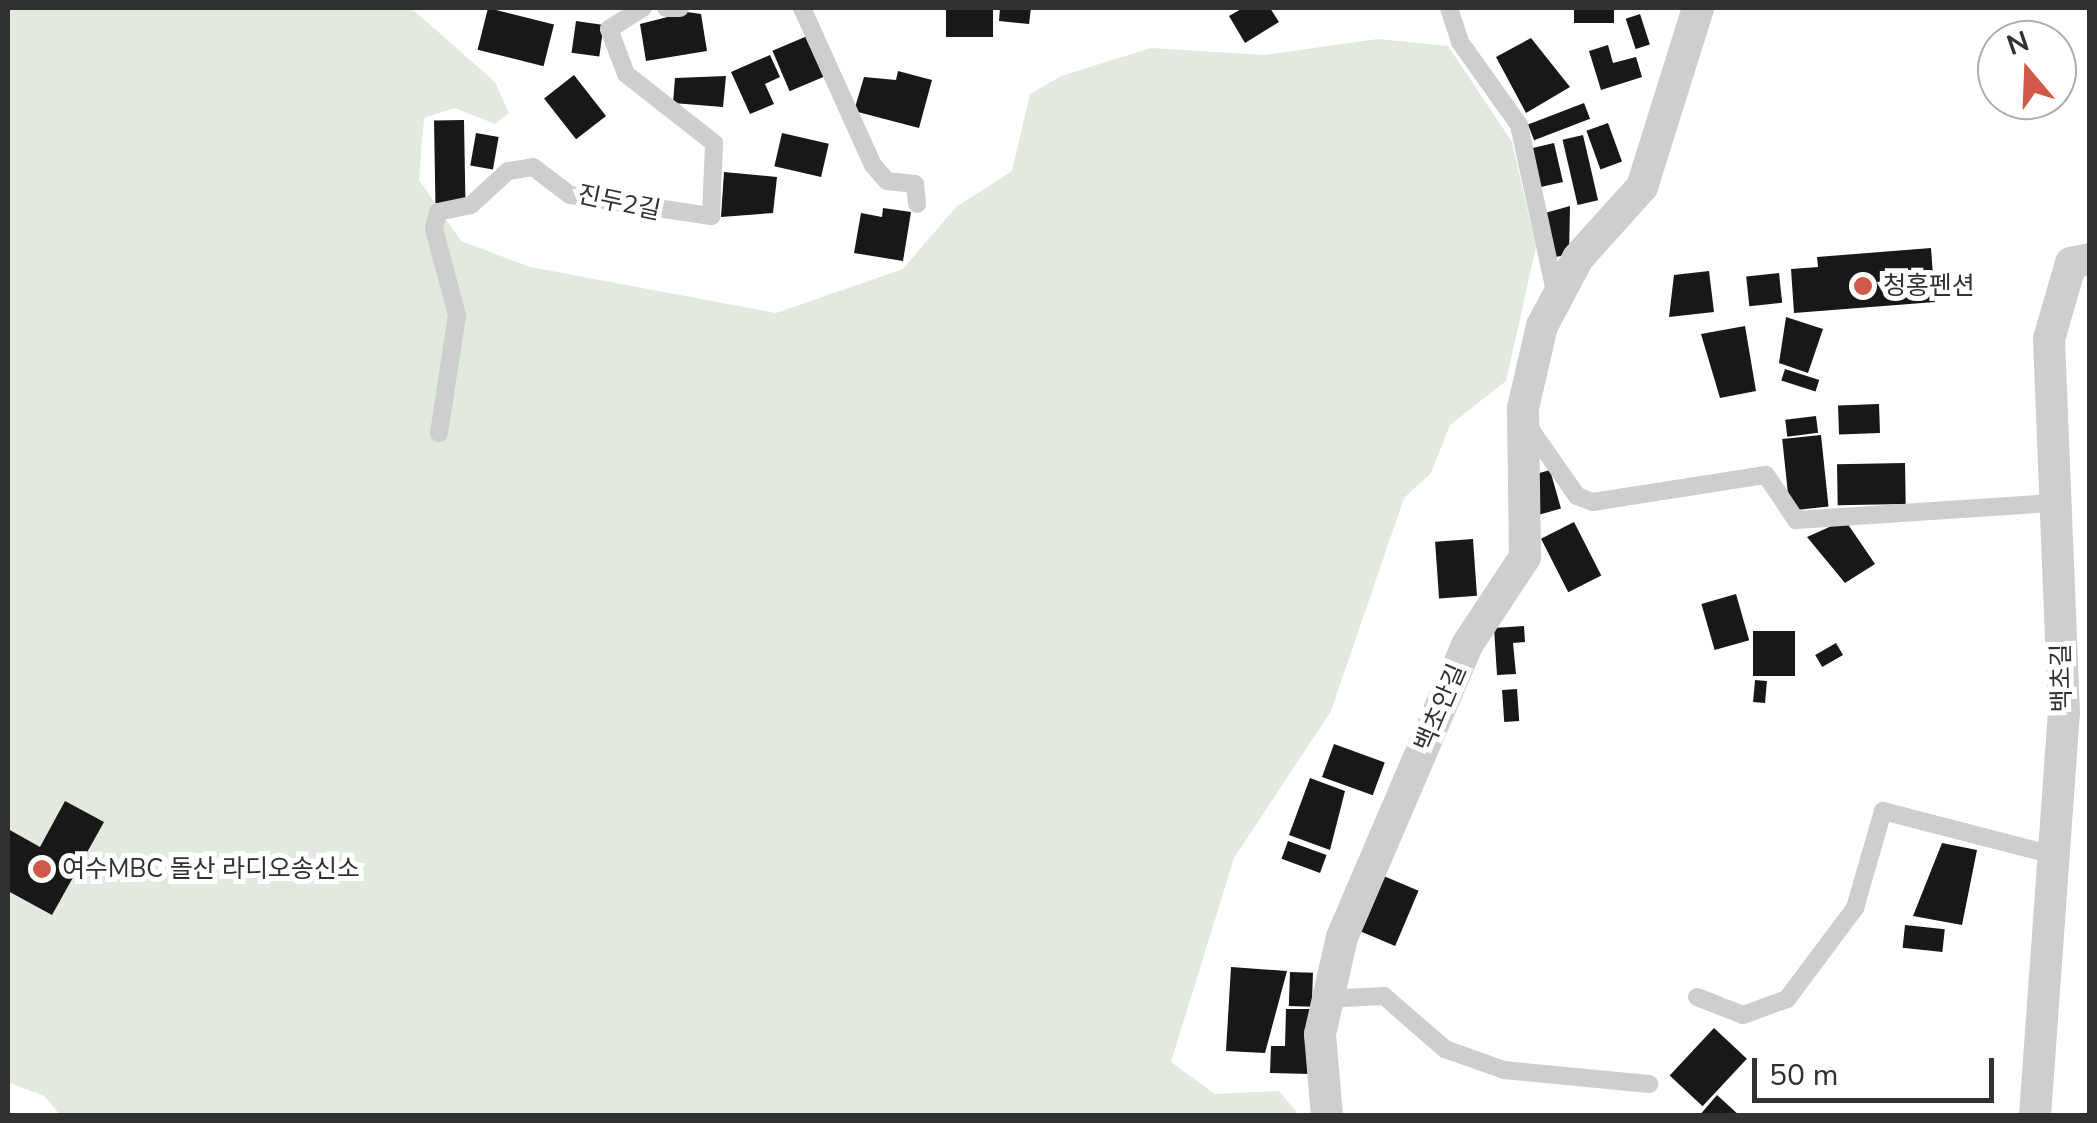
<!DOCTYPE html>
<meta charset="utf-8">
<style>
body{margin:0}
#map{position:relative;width:2097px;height:1123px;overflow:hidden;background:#fff;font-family:"Nunito Sans","Noto Sans KR",sans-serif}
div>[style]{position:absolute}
.green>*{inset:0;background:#e2e9de}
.building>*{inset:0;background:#181818;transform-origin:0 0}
.lane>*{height:18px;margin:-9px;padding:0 9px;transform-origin:9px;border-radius:9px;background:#cecece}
.street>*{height:32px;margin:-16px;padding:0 16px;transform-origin:16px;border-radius:16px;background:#cecece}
.dots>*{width:28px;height:28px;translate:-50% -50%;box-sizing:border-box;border:5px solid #fff;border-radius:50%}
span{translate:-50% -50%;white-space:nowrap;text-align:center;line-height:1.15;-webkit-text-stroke:10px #fff;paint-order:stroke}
.street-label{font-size:25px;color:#313131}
.poi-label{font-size:25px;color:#313131}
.left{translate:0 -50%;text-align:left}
.frame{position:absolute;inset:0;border:10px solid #313131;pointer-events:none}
.north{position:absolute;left:1977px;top:20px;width:100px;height:100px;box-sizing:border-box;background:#fff;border:2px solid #adadad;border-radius:50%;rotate:341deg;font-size:28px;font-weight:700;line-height:40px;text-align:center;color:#313131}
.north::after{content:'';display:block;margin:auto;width:35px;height:45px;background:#d1594a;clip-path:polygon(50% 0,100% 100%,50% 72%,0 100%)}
.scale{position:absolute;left:1752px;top:1058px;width:242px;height:45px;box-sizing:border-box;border:5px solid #313131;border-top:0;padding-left:12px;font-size:30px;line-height:35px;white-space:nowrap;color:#313131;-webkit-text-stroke:8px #fff;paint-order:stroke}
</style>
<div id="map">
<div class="green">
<i style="clip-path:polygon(8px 8px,411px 8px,495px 82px,509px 113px,495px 124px,455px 108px,424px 118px,419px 180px,461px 241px,530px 267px,776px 313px,903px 269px,956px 207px,1012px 171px,1030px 94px,1061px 76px,1151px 48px,1264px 55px,1378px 39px,1448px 46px,1512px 142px,1536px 247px,1506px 381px,1450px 425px,1431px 473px,1404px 498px,1331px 711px,1234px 858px,1171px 1062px,1215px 1094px,1279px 1091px,1299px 1115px,61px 1116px,44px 1096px,8px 1082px)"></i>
</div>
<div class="building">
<i style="left:488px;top:8px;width:68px;height:43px;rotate:14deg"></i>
<i style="left:946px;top:8px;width:47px;height:29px"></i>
<i style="clip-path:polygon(1000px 8px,1031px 8px,1029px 24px,999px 21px)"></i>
<i style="clip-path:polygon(1243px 8px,1270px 8px,1279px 22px,1245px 43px,1229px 16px)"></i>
<i style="left:1574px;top:8px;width:40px;height:15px"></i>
<i style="clip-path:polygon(687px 12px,701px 14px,707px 51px,646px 61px,640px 24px)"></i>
<i style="left:1640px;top:14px;width:32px;height:15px;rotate:72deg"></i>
<i style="left:576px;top:21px;width:28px;height:32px;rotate:8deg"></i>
<i style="left:812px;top:34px;width:44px;height:43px;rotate:67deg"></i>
<i style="clip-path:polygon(1531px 38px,1570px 87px,1526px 113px,1496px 57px)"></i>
<i style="clip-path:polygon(1608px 45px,1613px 63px,1636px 57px,1642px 77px,1601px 90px,1589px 51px)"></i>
<i style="clip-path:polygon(770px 55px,780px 77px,765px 84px,774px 104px,750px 114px,731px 72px)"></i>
<i style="clip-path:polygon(898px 71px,932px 80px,919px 128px,854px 111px,864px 77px,896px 80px)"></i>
<i style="left:574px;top:75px;width:52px;height:38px;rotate:52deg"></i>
<i style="clip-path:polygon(726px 76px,723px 107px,673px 103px,675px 78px)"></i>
<i style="left:1584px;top:103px;width:17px;height:60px;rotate:69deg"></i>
<i style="left:464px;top:120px;width:83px;height:30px;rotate:89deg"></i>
<i style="left:1608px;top:123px;width:41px;height:23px;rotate:70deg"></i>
<i style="left:476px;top:133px;width:23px;height:33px;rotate:10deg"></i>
<i style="left:782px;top:133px;width:48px;height:34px;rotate:13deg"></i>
<i style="left:1583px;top:135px;width:67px;height:21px;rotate:77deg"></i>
<i style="left:1554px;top:143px;width:40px;height:24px;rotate:77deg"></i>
<i style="clip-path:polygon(724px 172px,777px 177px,773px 213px,721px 217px)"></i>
<i style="clip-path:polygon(1570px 206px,1569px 254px,1556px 257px,1545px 213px)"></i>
<i style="clip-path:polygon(883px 208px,911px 212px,903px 261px,854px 253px,861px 213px,882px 217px)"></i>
<i style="clip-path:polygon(1931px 248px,1935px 302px,1794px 313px,1791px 269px,1818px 267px,1817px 257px)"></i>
<i style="clip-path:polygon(1709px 271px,1714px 312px,1669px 317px,1674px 275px)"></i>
<i style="left:1779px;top:273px;width:30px;height:33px;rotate:84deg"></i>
<i style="clip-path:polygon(1786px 317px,1823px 329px,1808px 373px,1779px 363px)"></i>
<i style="clip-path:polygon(1745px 326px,1756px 391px,1720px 398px,1701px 334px)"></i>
<i style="left:1785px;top:369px;width:36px;height:12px;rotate:18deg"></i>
<i style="left:1879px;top:404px;width:29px;height:41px;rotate:88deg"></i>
<i style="left:1816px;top:416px;width:17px;height:31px;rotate:83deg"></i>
<i style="left:1821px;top:435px;width:72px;height:39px;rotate:84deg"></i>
<i style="left:1905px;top:463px;width:41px;height:68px;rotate:89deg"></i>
<i style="left:1550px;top:470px;width:40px;height:22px;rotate:74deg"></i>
<i style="clip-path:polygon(1845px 520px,1875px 564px,1845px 583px,1807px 537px)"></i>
<i style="left:1574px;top:522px;width:60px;height:37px;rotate:63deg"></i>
<i style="left:1473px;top:539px;width:57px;height:38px;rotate:86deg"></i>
<i style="left:1736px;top:594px;width:48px;height:36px;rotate:74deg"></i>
<i style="clip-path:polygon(1524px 626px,1525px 642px,1513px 643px,1516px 674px,1497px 675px,1494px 628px)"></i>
<i style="left:1795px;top:631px;width:45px;height:42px;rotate:90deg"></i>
<i style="left:1836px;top:643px;width:14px;height:24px;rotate:60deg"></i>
<i style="left:1755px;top:680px;width:12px;height:22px;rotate:5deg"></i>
<i style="left:1517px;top:689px;width:32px;height:15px;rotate:86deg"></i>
<i style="left:1334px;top:744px;width:54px;height:35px;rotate:20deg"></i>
<i style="clip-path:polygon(1310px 778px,1345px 791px,1330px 850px,1289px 835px)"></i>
<i style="clip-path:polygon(65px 801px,104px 822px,52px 915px,8px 891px,8px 829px,40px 847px)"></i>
<i style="left:1288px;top:841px;width:41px;height:19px;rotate:20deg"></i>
<i style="clip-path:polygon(1942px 843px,1977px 850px,1962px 925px,1913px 916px)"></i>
<i style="left:1379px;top:874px;width:43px;height:60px;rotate:23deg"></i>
<i style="left:1905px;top:925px;width:40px;height:23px;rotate:6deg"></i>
<i style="clip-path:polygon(1231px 967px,1287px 971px,1265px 1053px,1226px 1051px)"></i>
<i style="left:1290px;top:972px;width:23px;height:34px;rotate:2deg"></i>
<i style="clip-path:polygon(1286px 1009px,1313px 1009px,1311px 1074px,1270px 1073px,1271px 1046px,1285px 1046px)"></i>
<i style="left:1714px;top:1028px;width:45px;height:65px;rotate:43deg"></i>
<i style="clip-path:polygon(1717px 1095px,1740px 1116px,1699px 1116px)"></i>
</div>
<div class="lane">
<i style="left:666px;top:8px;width:14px"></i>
<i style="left:802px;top:8px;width:172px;rotate:65.7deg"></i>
<i style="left:873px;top:165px;width:21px;rotate:49deg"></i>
<i style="left:887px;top:181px;width:28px;rotate:6deg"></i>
<i style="left:915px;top:184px;width:20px;rotate:84deg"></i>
<i style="left:1449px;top:8px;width:36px;rotate:72deg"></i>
<i style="left:1460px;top:42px;width:102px;rotate:54.6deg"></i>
<i style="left:1519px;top:125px;width:170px;rotate:77.8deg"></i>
<i style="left:1526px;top:423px;width:89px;rotate:55.1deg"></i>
<i style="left:1577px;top:496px;width:17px;rotate:21deg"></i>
<i style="left:1593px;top:502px;width:175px;rotate:-8.9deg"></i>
<i style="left:1766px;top:475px;width:54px;rotate:56.3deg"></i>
<i style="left:1796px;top:520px;width:259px;rotate:-3.8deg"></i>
<i style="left:439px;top:433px;width:119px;rotate:-81.3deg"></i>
<i style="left:457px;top:315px;width:89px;rotate:-105deg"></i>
<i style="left:434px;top:229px;width:17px;rotate:-77deg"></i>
<i style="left:438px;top:212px;width:34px;rotate:-12deg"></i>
<i style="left:471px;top:205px;width:50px;rotate:-42.6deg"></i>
<i style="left:508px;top:171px;width:25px;rotate:-9deg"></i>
<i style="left:533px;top:167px;width:46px;rotate:37.1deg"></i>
<i style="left:570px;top:195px;width:143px;rotate:8.5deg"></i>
<i style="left:711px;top:216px;width:73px;rotate:-87.6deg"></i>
<i style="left:714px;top:143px;width:112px;rotate:-141.9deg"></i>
<i style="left:626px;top:74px;width:48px;rotate:-110.7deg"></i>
<i style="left:609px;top:29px;width:40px;rotate:-32deg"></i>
<i style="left:1697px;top:997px;width:49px;rotate:21.4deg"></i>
<i style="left:1743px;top:1015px;width:47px;rotate:-20deg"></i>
<i style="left:1787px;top:999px;width:114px;rotate:-53.2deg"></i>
<i style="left:1855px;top:908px;width:101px;rotate:-73.9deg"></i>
<i style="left:1883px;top:811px;width:180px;rotate:14.5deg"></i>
<i style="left:1325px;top:999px;width:59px;rotate:-2.9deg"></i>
<i style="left:1384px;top:996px;width:81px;rotate:41deg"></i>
<i style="left:1445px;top:1049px;width:63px;rotate:19.6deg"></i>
<i style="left:1504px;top:1070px;width:146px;rotate:5.5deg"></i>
</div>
<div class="street">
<i style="left:1327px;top:1116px;width:82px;rotate:-94.9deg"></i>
<i style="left:1320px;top:1034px;width:99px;rotate:-77.2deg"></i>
<i style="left:1342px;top:937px;width:318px;rotate:-66.8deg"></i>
<i style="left:1467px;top:645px;width:105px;rotate:-56.6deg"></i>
<i style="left:1525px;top:557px;width:149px;rotate:-90.8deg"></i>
<i style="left:1523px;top:408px;width:84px;rotate:-77deg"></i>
<i style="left:1542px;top:326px;width:77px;rotate:-62.1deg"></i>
<i style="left:1578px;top:258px;width:96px;rotate:-48deg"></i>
<i style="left:1642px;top:187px;width:188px;rotate:-72.6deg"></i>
<i style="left:2035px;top:1116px;width:404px;rotate:-85.9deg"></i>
<i style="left:2064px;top:713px;width:374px;rotate:-92.3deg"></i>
<i style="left:2049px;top:339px;width:79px;rotate:-73.9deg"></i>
<i style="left:2071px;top:263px;width:19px;rotate:-12deg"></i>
</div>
<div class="dots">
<i style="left:1863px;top:286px;background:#d1594a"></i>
<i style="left:42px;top:869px;background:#d1594a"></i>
</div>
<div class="street-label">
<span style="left:619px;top:203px;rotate:12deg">진두2길</span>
<span style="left:2062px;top:678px;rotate:-91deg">백초길</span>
<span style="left:1441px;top:708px;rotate:-67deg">백초안길</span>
</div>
<div class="poi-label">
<span class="left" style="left:1883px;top:286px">청홍펜션</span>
<span class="left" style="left:62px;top:869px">여수MBC 돌산 라디오송신소</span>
</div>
<div class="frame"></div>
<div class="north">N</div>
<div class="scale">50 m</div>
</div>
